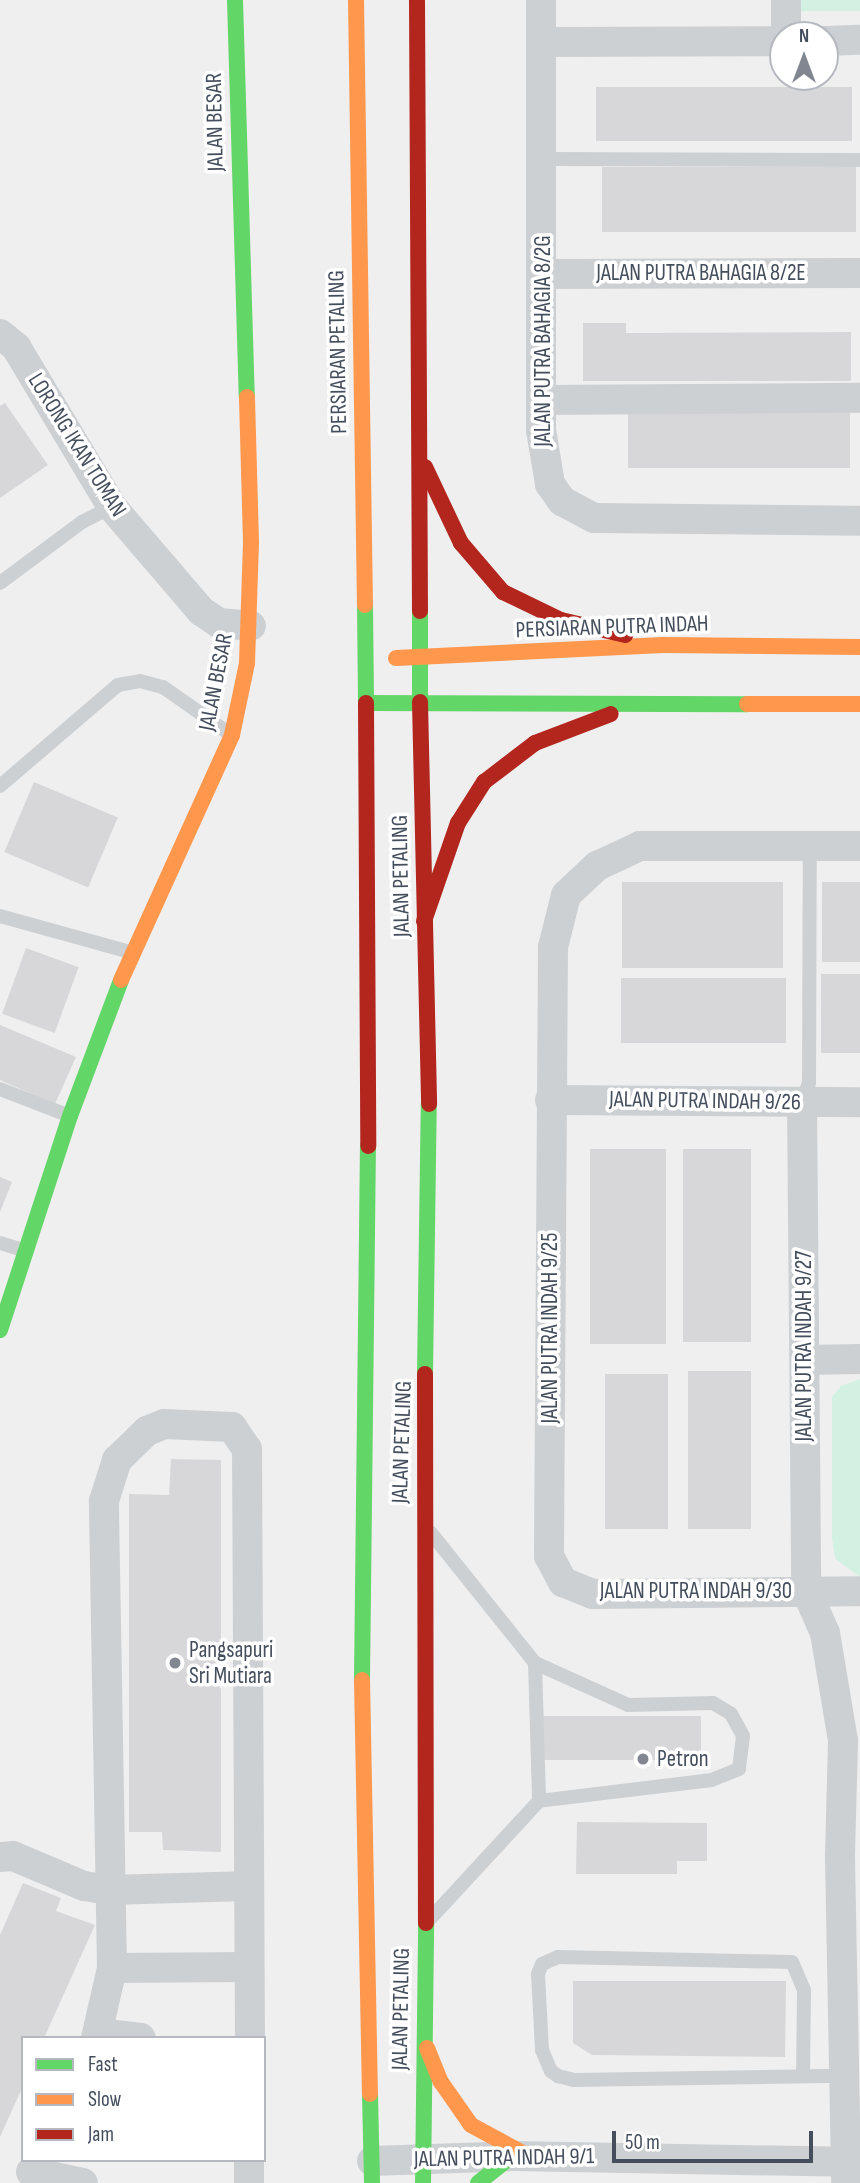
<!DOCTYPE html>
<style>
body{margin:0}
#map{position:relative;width:860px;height:2183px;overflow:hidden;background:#f0efef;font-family:"Sofia Sans Condensed",sans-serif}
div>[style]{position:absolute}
.green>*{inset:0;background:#d2f1e3;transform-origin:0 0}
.building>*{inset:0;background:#d7d7d9;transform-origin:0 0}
.lane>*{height:14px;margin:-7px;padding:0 7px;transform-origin:7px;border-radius:7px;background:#cdd0d3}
.street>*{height:30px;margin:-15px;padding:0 15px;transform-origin:15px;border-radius:15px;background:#cdd0d3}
.fast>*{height:16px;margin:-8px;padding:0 8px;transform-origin:8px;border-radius:8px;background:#63d668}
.slow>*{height:16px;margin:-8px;padding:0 8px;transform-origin:8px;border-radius:8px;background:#ff974d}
.jam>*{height:16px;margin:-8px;padding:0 8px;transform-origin:8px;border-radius:8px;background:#b3261e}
.dots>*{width:19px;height:19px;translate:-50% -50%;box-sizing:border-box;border:4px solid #fff;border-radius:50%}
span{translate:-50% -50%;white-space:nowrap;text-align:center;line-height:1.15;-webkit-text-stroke:7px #fff;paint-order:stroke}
.street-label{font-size:23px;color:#454e5d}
.poi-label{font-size:23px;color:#454e5d}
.left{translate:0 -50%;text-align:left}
.legend{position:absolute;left:21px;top:2036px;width:245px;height:126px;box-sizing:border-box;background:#fff;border:2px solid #b5b8be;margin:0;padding:9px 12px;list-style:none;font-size:21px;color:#454e5d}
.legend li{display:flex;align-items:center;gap:14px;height:35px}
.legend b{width:35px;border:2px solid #b5b8be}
.north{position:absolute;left:769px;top:21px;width:70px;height:70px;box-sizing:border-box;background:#fff;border:2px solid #b5b8be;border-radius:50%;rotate:0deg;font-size:19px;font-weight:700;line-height:28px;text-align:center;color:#454e5d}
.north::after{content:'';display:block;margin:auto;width:24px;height:32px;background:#818690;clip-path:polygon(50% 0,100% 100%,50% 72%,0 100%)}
.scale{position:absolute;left:612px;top:2131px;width:201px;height:32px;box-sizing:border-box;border:4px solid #454e5d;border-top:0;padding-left:9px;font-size:21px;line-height:24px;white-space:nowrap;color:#454e5d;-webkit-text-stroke:5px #fff;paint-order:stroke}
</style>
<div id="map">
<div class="green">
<i style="left:801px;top:0;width:59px;height:11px"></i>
<i style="clip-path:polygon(860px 1379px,860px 1576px,859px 1576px,835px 1559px,832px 1539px,832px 1397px,841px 1386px)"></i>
</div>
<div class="building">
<i style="left:596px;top:87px;width:256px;height:54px"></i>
<i style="left:602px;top:167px;width:254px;height:65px"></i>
<i style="clip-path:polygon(583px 323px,626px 323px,626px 333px,851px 332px,851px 381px,583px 381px)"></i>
<i style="clip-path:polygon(5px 403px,48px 465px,0 498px,0 406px)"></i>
<i style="left:628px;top:409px;width:222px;height:59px"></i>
<i style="left:34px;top:782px;width:91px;height:76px;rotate:23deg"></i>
<i style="left:622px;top:882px;width:161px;height:86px"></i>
<i style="left:822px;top:882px;width:38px;height:80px"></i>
<i style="left:26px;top:948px;width:56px;height:70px;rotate:20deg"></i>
<i style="left:821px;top:974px;width:39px;height:79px"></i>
<i style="left:621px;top:978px;width:165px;height:65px"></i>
<i style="clip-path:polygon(0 1025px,76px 1057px,55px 1104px,0 1080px)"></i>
<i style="left:590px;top:1149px;width:76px;height:195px"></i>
<i style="left:683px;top:1149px;width:68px;height:193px"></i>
<i style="clip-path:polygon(0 1177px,12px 1182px,0 1212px)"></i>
<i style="left:751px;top:1371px;width:158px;height:63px;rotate:90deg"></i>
<i style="left:605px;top:1374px;width:63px;height:155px"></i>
<i style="clip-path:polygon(171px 1459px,221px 1460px,221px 1852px,163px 1850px,162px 1832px,129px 1832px,129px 1494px,169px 1495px)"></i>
<i style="left:543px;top:1716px;width:158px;height:44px"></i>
<i style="clip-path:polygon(577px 1822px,707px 1823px,707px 1861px,677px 1861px,677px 1874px,576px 1874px)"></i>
<i style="clip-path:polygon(23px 1883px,61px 1898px,56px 1911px,95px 1925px,44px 2038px,23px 2038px,23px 2086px,0 2137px,0 1935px)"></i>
<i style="clip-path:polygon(573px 1981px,786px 1981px,785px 2057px,592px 2055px,573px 2043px)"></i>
</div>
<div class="lane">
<i style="left:542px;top:159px;width:318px;rotate:0.2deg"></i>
<i style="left:0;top:583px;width:102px;rotate:-36.6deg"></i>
<i style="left:82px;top:522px;width:34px;rotate:-27deg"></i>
<i style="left:0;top:786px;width:155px;rotate:-40.6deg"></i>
<i style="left:118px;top:685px;width:22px;rotate:-10deg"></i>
<i style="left:140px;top:681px;width:24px;rotate:15deg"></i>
<i style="left:163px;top:687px;width:83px;rotate:35.2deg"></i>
<i style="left:0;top:916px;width:135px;rotate:15.5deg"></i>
<i style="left:0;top:1089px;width:72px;rotate:21.2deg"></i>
<i style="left:802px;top:1102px;width:20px;rotate:-70deg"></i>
<i style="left:809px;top:1083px;width:237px;rotate:-89.8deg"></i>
<i style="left:0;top:1243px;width:24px;rotate:17deg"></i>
<i style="left:431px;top:1533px;width:166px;rotate:51.3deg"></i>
<i style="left:535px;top:1663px;width:138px;rotate:88.3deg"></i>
<i style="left:539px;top:1801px;width:158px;rotate:132.7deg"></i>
<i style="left:535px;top:1663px;width:102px;rotate:24.3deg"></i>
<i style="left:628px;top:1705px;width:85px;rotate:-1.3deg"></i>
<i style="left:713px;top:1703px;width:21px;rotate:31deg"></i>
<i style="left:731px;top:1714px;width:25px;rotate:61deg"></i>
<i style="left:743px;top:1736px;width:33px;rotate:97deg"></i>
<i style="left:739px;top:1769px;width:29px;rotate:158deg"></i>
<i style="left:712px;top:1780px;width:174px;rotate:173.1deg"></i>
<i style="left:803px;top:2075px;width:85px;rotate:-89.3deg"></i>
<i style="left:804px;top:1990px;width:30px;rotate:-113deg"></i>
<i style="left:792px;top:1962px;width:234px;rotate:-178.8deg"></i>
<i style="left:558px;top:1957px;width:17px;rotate:156deg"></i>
<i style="left:542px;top:1964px;width:11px;rotate:112deg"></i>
<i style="left:538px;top:1974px;width:76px;rotate:87deg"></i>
<i style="left:542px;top:2050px;width:23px;rotate:67deg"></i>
<i style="left:551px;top:2071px;width:9px;rotate:36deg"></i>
<i style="left:558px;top:2076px;width:16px;rotate:14deg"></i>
<i style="left:574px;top:2080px;width:269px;rotate:-0.9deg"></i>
</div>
<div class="street">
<i style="left:541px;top:0;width:430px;rotate:90deg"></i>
<i style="left:541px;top:430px;width:55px;rotate:80.5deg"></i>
<i style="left:550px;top:484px;width:21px;rotate:55deg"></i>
<i style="left:562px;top:501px;width:36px;rotate:28deg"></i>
<i style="left:594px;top:518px;width:266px;rotate:0.6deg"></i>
<i style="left:786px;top:0;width:35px;rotate:90deg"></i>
<i style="left:825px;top:41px;width:35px;rotate:-2deg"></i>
<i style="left:542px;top:42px;width:241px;rotate:-0.2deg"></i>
<i style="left:543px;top:274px;width:317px;rotate:-0.2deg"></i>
<i style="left:0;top:334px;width:21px;rotate:39deg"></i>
<i style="left:16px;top:347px;width:187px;rotate:59deg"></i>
<i style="left:112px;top:507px;width:137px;rotate:49.4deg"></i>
<i style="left:201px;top:611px;width:22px;rotate:34deg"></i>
<i style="left:219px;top:623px;width:32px;rotate:5deg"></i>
<i style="left:541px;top:400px;width:319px;rotate:-0.4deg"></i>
<i style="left:860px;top:846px;width:220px;rotate:180deg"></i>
<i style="left:640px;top:846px;width:47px;rotate:155.1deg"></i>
<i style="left:597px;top:866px;width:42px;rotate:136.9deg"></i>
<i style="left:566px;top:895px;width:54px;rotate:104deg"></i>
<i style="left:553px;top:947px;width:609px;rotate:90.38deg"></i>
<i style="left:549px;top:1556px;width:30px;rotate:62deg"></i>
<i style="left:563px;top:1582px;width:32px;rotate:22deg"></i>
<i style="left:593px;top:1594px;width:267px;rotate:-0.6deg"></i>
<i style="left:550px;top:1100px;width:310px;rotate:0.4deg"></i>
<i style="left:802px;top:1102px;width:488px;rotate:89.5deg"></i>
<i style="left:806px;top:1590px;width:47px;rotate:66.2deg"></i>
<i style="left:825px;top:1633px;width:109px;rotate:80.5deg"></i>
<i style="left:843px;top:1741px;width:117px;rotate:91.5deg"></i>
<i style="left:840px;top:1858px;width:325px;rotate:88.9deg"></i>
<i style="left:805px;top:1360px;width:55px;rotate:-1deg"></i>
<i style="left:0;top:1857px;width:13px;rotate:-4deg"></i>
<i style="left:13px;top:1856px;width:77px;rotate:22.9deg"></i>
<i style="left:84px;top:1886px;width:25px;rotate:9deg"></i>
<i style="left:109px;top:1890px;width:140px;rotate:-1.6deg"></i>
<i style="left:112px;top:1968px;width:137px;rotate:-0.4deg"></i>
<i style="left:98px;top:2033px;width:43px;rotate:6.6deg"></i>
<i style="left:96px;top:2038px;width:72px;rotate:-77.1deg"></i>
<i style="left:112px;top:1968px;width:467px;rotate:-91deg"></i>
<i style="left:104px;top:1501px;width:43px;rotate:-72.4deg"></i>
<i style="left:117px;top:1460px;width:42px;rotate:-44deg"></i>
<i style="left:147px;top:1431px;width:18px;rotate:-22deg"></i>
<i style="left:164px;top:1424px;width:68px;rotate:2.5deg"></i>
<i style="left:232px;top:1427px;width:27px;rotate:56deg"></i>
<i style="left:247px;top:1449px;width:589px;rotate:89.71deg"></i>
<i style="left:372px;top:2161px;width:140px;rotate:-2deg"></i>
<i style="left:512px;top:2156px;width:334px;rotate:1deg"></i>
<i style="left:31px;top:2172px;width:53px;rotate:11.9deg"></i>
<i style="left:249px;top:2183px;width:23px;rotate:-90deg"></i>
</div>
<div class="fast">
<i style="left:235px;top:0;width:397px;rotate:88.3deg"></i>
<i style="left:365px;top:605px;width:98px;rotate:89.4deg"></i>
<i style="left:366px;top:703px;width:381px;rotate:0.2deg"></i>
<i style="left:420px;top:611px;width:91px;rotate:90deg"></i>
<i style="left:0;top:1330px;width:225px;rotate:-71.9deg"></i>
<i style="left:70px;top:1116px;width:145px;rotate:-69.4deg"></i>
<i style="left:425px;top:1374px;width:270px;rotate:-89.2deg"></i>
<i style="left:362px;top:1680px;width:534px;rotate:-89.36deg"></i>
<i style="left:370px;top:2094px;width:89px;rotate:88.7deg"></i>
<i style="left:423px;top:2183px;width:260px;rotate:-89.3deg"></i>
<i style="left:478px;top:2183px;width:43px;rotate:-38.5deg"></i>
</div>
<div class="slow">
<i style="left:356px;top:0;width:605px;rotate:89.15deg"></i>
<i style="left:396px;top:658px;width:267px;rotate:-2.8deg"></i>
<i style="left:663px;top:645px;width:197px;rotate:0.6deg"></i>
<i style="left:747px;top:704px;width:113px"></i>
<i style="left:121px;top:980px;width:269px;rotate:-65.6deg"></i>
<i style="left:232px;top:735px;width:74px;rotate:-78.2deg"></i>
<i style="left:247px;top:663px;width:121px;rotate:-88.1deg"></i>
<i style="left:251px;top:542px;width:145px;rotate:-91.6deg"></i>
<i style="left:362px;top:1680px;width:414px;rotate:88.9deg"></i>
<i style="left:427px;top:2048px;width:37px;rotate:68deg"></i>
<i style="left:441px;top:2082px;width:52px;rotate:55.1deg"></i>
<i style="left:471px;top:2125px;width:65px;rotate:28.5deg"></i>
</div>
<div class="jam">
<i style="left:417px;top:0;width:611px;rotate:89.72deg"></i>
<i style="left:425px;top:467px;width:84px;rotate:64.7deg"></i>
<i style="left:461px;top:543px;width:65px;rotate:49.4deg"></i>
<i style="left:503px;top:592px;width:64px;rotate:25.8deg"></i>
<i style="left:561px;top:620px;width:66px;rotate:13.2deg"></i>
<i style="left:420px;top:702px;width:402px;rotate:88.7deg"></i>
<i style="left:366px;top:703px;width:443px;rotate:89.7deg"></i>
<i style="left:424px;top:921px;width:104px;rotate:-70.9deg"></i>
<i style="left:458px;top:823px;width:49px;rotate:-57.6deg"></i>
<i style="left:484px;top:782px;width:64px;rotate:-37.4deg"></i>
<i style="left:535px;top:743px;width:81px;rotate:-20.9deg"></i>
<i style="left:425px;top:1374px;width:549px;rotate:89.9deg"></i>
</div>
<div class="dots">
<i style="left:175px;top:1663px;background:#818690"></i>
<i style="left:643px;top:1759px;background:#818690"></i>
</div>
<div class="street-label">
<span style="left:215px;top:122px;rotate:-91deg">JALAN BESAR</span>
<span style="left:701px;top:273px">JALAN PUTRA BAHAGIA 8/2E</span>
<span style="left:543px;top:341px;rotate:-90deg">JALAN PUTRA BAHAGIA 8/2G</span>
<span style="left:338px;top:352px;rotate:-91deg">PERSIARAN PETALING</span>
<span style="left:77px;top:445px;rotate:58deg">LORONG IKAN TOMAN</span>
<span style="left:612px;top:627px;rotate:-2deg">PERSIARAN PUTRA INDAH</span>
<span style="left:216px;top:682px;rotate:-79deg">JALAN BESAR</span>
<span style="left:401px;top:876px;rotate:-91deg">JALAN PETALING</span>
<span style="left:705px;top:1101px;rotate:1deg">JALAN PUTRA INDAH 9/26</span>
<span style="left:550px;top:1328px;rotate:-90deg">JALAN PUTRA INDAH 9/25</span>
<span style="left:804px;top:1346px;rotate:-90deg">JALAN PUTRA INDAH 9/27</span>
<span style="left:402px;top:1442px;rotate:-88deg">JALAN PETALING</span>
<span style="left:696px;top:1591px">JALAN PUTRA INDAH 9/30</span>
<span style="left:401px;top:2009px;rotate:-89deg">JALAN PETALING</span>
<span style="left:504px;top:2158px;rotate:-1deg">JALAN PUTRA INDAH 9/1</span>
</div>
<div class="poi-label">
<span class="left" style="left:189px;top:1663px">Pangsapuri<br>Sri Mutiara</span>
<span class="left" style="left:657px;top:1759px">Petron</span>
</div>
<ul class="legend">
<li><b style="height:9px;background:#63d668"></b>Fast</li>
<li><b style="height:9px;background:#ff974d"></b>Slow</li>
<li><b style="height:9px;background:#b3261e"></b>Jam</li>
</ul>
<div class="north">N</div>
<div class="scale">50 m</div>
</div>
